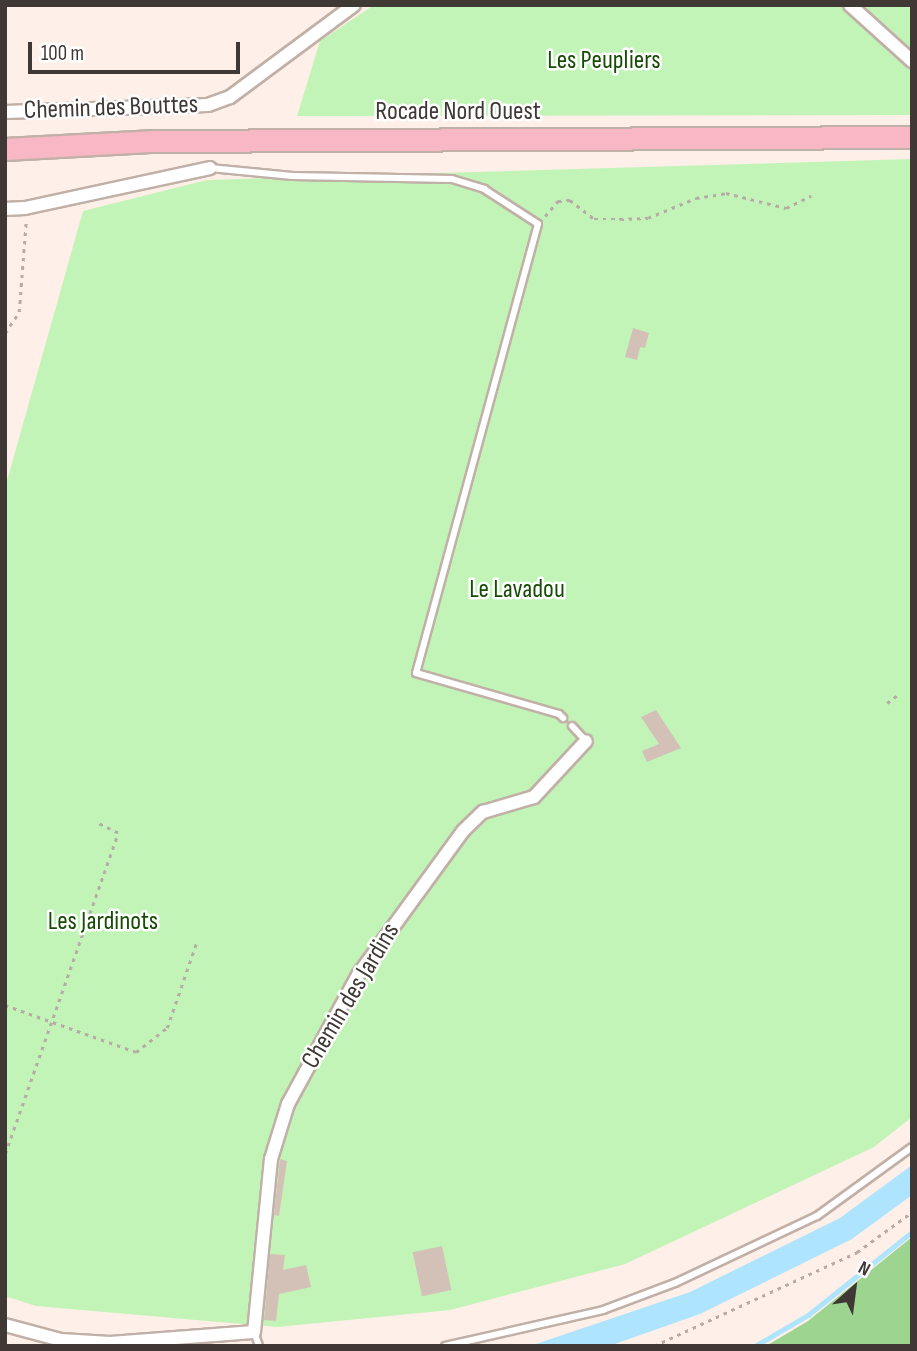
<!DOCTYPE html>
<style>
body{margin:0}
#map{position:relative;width:917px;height:1351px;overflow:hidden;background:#feefe8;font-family:"Sofia Sans Condensed",sans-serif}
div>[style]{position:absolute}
.green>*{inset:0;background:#c2f4b7}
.forest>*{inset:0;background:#9dd490}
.water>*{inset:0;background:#aee4fe}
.stream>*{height:4.5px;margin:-2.25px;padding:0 2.25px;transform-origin:2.25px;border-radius:2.25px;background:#aee4fe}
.building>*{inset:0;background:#d3c1b8;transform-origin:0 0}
.path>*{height:2.5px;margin-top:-1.25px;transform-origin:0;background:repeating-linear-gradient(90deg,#b7aba6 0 3.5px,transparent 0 8.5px)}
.roads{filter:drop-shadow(2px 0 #c1b0a7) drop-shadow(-2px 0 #c1b0a7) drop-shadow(0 2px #c1b0a7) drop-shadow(0 -2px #c1b0a7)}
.service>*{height:6px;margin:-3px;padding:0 3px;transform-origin:3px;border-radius:3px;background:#fff}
.minor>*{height:12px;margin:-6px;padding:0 6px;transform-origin:6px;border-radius:6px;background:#fff}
.primary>*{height:21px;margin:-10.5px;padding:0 10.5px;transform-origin:10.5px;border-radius:10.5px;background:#f8b7c5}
span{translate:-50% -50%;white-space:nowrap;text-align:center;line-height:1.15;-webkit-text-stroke:5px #fff;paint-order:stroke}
.park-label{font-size:26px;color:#174c05}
.street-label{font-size:26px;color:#3f3834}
.frame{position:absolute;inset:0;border:7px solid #3f3834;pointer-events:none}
.north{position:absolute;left:819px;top:1253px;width:70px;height:70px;-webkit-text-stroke:5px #fff;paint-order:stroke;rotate:28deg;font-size:19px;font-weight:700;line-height:28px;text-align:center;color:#3f3834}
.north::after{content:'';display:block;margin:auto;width:24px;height:32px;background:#3f3834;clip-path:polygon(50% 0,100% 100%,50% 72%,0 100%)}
.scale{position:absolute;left:28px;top:42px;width:212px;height:32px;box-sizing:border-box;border:4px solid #3f3834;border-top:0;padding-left:9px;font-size:21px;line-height:24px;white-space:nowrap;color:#3f3834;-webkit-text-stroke:5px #fff;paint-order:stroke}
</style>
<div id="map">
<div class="green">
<i style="clip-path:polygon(374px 5px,912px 5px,912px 115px,297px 116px,320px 41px)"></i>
<i style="clip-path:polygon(912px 159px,912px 1117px,874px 1147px,625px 1264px,450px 1310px,277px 1327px,36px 1306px,5px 1296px,5px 488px,83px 211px,207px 180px)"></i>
</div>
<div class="forest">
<i style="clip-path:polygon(912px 1237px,912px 1346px,766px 1346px,808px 1321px)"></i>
</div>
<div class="water">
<i style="clip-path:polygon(912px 1165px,912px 1195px,852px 1239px,700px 1314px,609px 1346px,530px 1346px,690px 1292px,840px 1218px)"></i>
</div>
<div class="stream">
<i style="left:755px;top:1346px;width:61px;rotate:-30.3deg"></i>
<i style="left:808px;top:1315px;width:133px;rotate:-38.6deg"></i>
</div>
<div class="building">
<i style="clip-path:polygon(633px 328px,649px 333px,645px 348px,640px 347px,637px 360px,625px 357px)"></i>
<i style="clip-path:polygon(656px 710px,681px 748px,647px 762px,642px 751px,659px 744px,641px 717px)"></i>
<i style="clip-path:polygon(280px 1159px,287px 1161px,279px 1216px,274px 1215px)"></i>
<i style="left:442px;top:1246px;width:45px;height:30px;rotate:78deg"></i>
<i style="clip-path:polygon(270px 1254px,285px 1255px,283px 1270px,306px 1265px,311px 1287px,279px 1294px,276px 1321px,264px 1320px)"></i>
</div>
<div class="path">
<i style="left:545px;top:216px;width:20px;rotate:-49deg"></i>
<i style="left:558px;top:201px;width:12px;rotate:-5deg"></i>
<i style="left:570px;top:200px;width:31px;rotate:38deg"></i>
<i style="left:594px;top:219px;width:26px"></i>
<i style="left:620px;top:219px;width:28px;rotate:-2deg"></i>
<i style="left:648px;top:218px;width:52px;rotate:-22.6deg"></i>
<i style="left:696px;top:198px;width:30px;rotate:-9deg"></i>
<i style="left:726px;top:193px;width:62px;rotate:14deg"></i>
<i style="left:786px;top:208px;width:28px;rotate:-26deg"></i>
<i style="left:5px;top:333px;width:25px;rotate:-56deg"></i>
<i style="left:19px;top:312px;width:90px;rotate:-85.6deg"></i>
<i style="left:887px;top:703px;width:15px;rotate:-37deg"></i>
<i style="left:5px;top:1005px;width:139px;rotate:19.7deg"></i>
<i style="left:136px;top:1052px;width:39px;rotate:-38deg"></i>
<i style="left:167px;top:1028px;width:89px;rotate:-71deg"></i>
<i style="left:5px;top:1154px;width:340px;rotate:-70.6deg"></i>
<i style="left:118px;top:833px;width:25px;rotate:-154deg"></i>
<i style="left:654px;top:1346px;width:224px;rotate:-24.8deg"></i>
<i style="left:857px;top:1252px;width:68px;rotate:-36deg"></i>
</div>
<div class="roads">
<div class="service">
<i style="left:210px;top:168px;width:83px;rotate:5.5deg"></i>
<i style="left:293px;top:176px;width:159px;rotate:1.1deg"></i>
<i style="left:452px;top:179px;width:34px;rotate:17deg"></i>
<i style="left:484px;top:189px;width:64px;rotate:32.9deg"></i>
<i style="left:538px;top:224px;width:465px;rotate:105.2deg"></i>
<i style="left:416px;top:673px;width:149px;rotate:16deg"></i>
<i style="left:559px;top:714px;width:6px;rotate:45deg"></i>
<i style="left:572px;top:726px;width:21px;rotate:47deg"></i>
<i style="left:254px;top:1332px;width:15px;rotate:70deg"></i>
<i style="left:445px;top:1346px;width:162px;rotate:-12.8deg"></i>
<i style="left:603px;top:1310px;width:77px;rotate:-20.6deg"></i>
<i style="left:675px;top:1283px;width:157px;rotate:-25.3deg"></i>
<i style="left:817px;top:1216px;width:117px;rotate:-36deg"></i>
</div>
<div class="minor">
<i style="left:850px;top:5px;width:84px;rotate:42.1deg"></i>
<i style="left:5px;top:112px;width:203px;rotate:-2deg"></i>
<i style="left:208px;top:105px;width:23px;rotate:-20deg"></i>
<i style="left:230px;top:97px;width:154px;rotate:-36.6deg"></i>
<i style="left:5px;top:209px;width:20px;rotate:-3deg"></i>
<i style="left:25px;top:208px;width:189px;rotate:-12.2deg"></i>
<i style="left:5px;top:1325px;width:58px;rotate:15deg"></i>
<i style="left:61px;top:1340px;width:49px;rotate:3.5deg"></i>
<i style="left:110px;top:1343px;width:144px;rotate:-4.4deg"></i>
<i style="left:254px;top:1332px;width:174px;rotate:-84.4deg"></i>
<i style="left:271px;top:1159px;width:58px;rotate:-72.8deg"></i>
<i style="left:288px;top:1104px;width:147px;rotate:-61.5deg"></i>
<i style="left:358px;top:975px;width:178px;rotate:-53.9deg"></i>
<i style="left:463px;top:831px;width:28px;rotate:-44deg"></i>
<i style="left:483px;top:812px;width:53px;rotate:-16.4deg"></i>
<i style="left:534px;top:797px;width:76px;rotate:-47.1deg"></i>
</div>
<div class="primary">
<i style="left:5px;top:149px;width:150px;rotate:-3.1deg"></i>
<i style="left:155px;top:141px;width:757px;rotate:-0.3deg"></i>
</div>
</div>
<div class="park-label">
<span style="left:604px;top:61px">Les Peupliers</span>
<span style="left:517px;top:590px">Le Lavadou</span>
<span style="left:103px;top:922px">Les Jardinots</span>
</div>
<div class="street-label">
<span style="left:111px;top:108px;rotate:-2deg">Chemin des Bouttes</span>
<span style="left:458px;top:112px">Rocade Nord Ouest</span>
<span style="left:351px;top:996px;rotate:-59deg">Chemin des Jardins</span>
</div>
<div class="frame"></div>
<div class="north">N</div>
<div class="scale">100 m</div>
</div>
